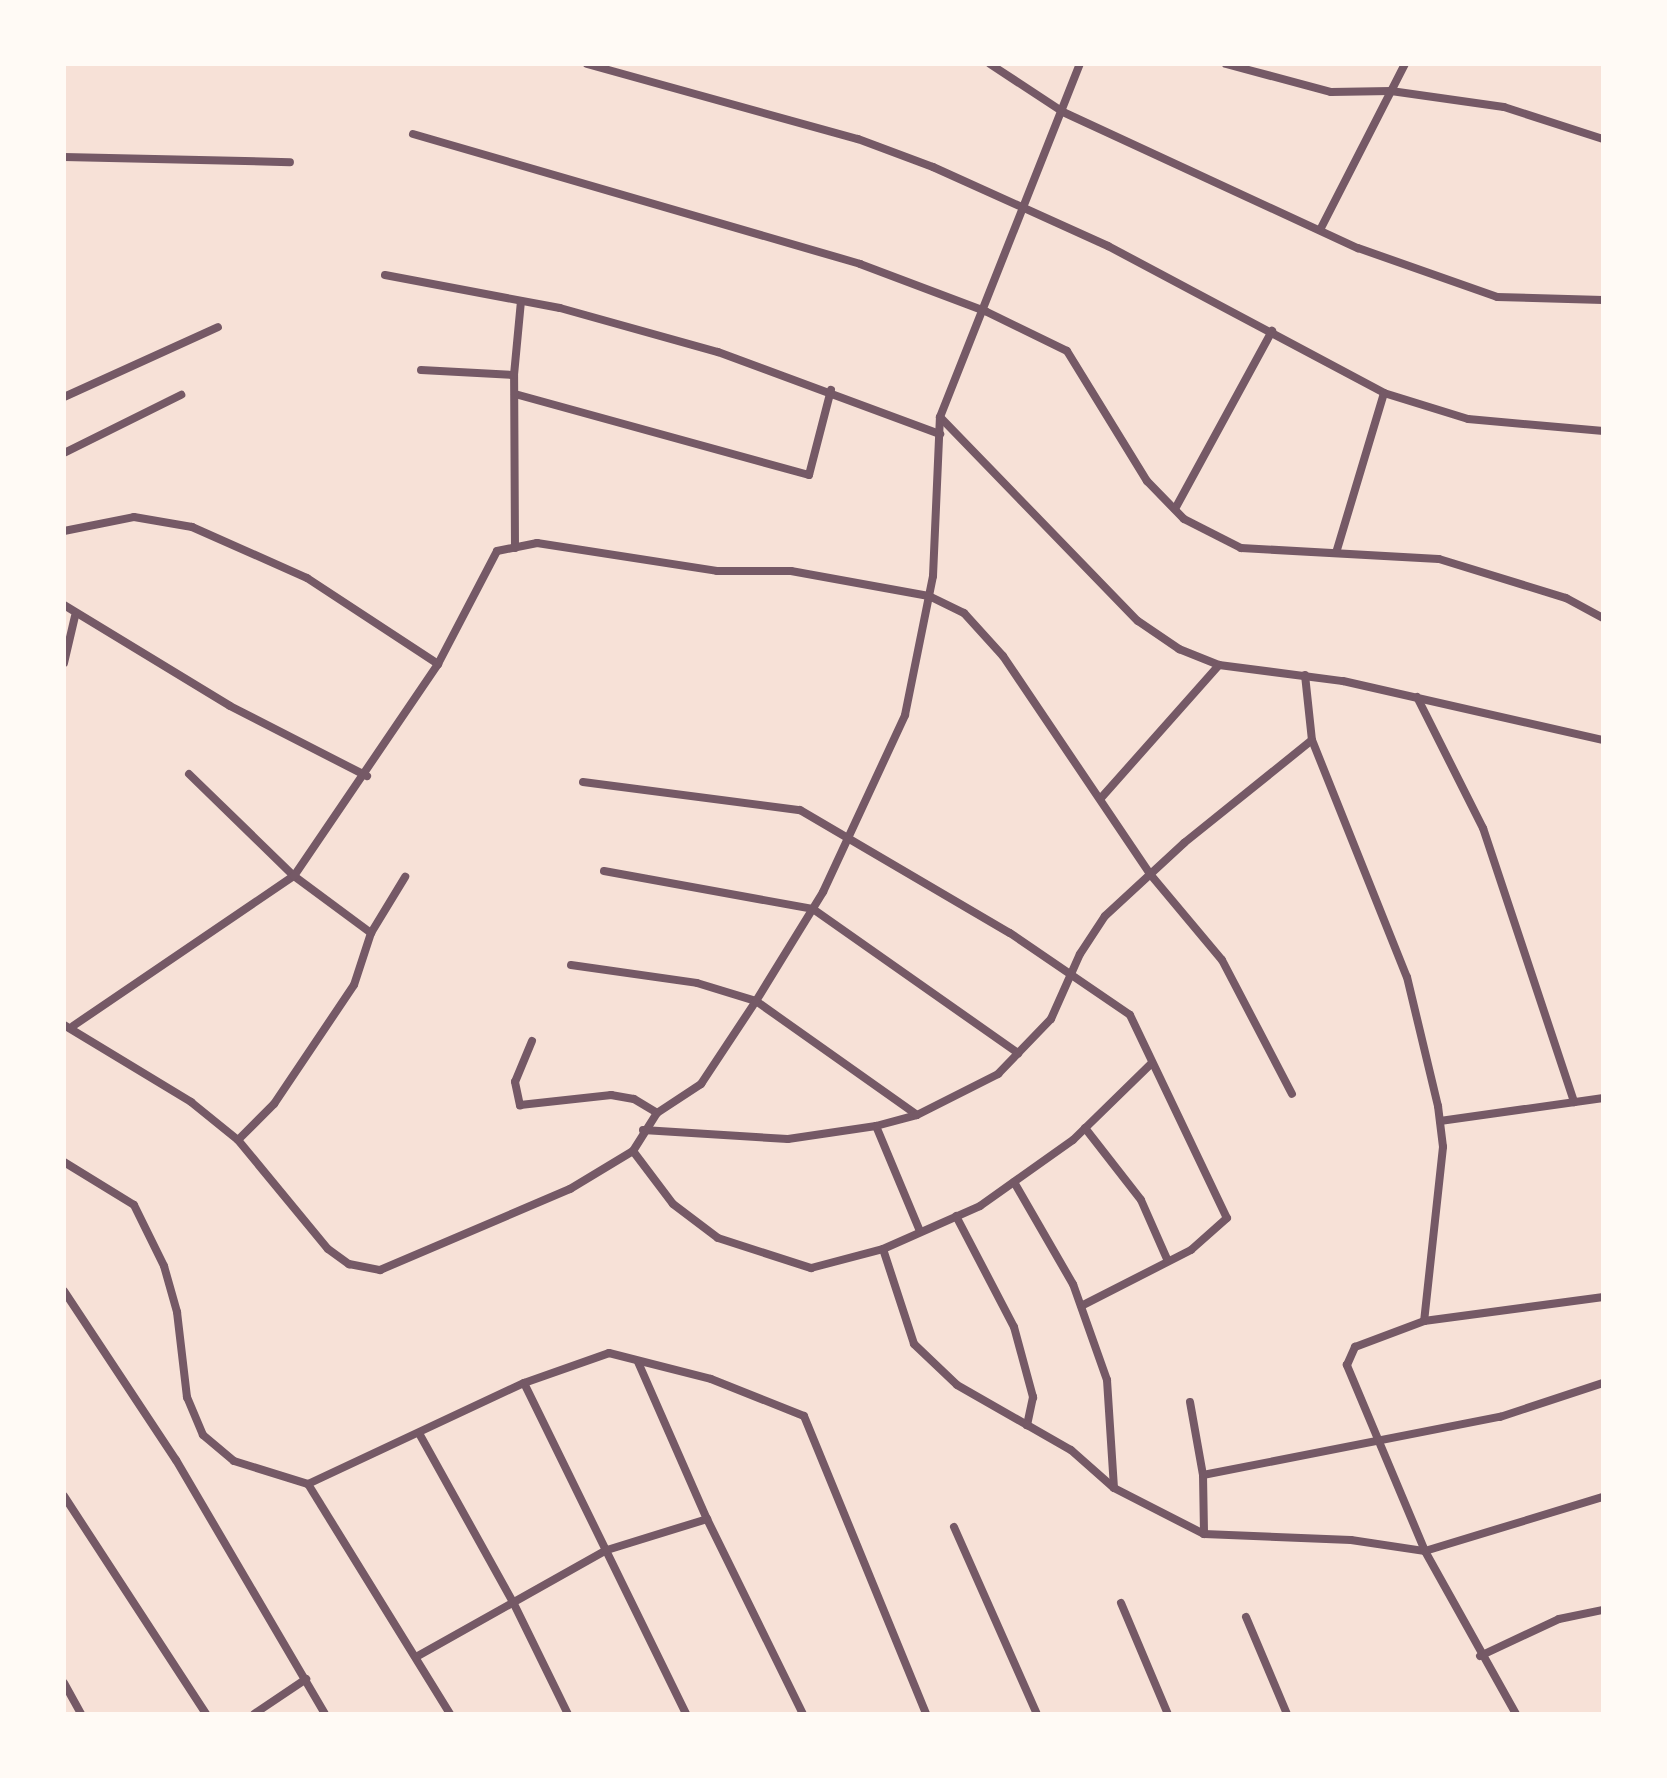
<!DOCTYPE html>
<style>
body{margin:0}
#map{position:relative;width:1667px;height:1778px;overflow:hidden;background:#f7e1d7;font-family:"DejaVu Sans",sans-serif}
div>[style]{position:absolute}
.minor>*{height:8px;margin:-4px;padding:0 4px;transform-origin:4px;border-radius:4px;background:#755966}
span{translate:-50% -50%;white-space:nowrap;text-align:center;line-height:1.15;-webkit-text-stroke:7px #fffaf5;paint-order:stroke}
.frame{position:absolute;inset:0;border:66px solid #fffaf5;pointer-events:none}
</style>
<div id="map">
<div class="minor">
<i style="left:587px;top:64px;width:281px;rotate:15.5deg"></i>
<i style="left:858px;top:139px;width:80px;rotate:20.5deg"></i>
<i style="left:933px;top:167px;width:192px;rotate:24.3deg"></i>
<i style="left:1108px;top:246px;width:313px;rotate:28deg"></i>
<i style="left:1384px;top:393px;width:88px;rotate:17.2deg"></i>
<i style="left:1468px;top:419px;width:136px;rotate:5.1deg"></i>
<i style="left:990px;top:64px;width:87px;rotate:33.3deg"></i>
<i style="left:1063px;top:112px;width:325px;rotate:24.8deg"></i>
<i style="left:1358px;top:248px;width:147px;rotate:19.4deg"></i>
<i style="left:1497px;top:297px;width:106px;rotate:1.6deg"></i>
<i style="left:1226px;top:64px;width:109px;rotate:14.9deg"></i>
<i style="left:1331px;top:92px;width:60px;rotate:-1deg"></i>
<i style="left:1391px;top:91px;width:114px;rotate:8.1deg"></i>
<i style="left:1504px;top:107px;width:104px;rotate:17.9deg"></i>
<i style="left:413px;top:134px;width:466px;rotate:16.2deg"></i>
<i style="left:860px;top:264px;width:134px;rotate:20.6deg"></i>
<i style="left:985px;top:311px;width:91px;rotate:26deg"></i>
<i style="left:1067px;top:351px;width:153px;rotate:58.4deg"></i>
<i style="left:1147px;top:481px;width:53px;rotate:45.8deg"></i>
<i style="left:1184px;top:519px;width:64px;rotate:27deg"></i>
<i style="left:1241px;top:548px;width:198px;rotate:3.2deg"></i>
<i style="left:1439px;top:559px;width:133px;rotate:17.1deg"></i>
<i style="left:1566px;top:598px;width:42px;rotate:28.4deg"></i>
<i style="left:64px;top:157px;width:226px;rotate:1.3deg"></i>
<i style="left:1320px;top:230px;width:186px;rotate:-62.9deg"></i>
<i style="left:385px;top:275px;width:178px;rotate:10.7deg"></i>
<i style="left:560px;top:308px;width:164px;rotate:15.6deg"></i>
<i style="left:718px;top:352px;width:237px;rotate:20.3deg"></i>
<i style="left:421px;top:370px;width:93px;rotate:3.1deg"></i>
<i style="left:515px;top:394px;width:305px;rotate:15.4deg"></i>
<i style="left:809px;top:475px;width:88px;rotate:-75.5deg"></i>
<i style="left:64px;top:397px;width:169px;rotate:-24.4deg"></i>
<i style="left:940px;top:417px;width:284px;rotate:45.9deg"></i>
<i style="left:1138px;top:621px;width:50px;rotate:34.3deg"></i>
<i style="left:1179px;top:649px;width:43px;rotate:21.8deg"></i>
<i style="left:1219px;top:665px;width:125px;rotate:7.4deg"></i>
<i style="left:1343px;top:681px;width:267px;rotate:12.8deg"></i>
<i style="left:64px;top:453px;width:131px;rotate:-26.4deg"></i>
<i style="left:1175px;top:509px;width:203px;rotate:-61.4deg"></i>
<i style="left:64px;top:531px;width:71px;rotate:-11.3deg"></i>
<i style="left:134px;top:517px;width:59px;rotate:9.8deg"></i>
<i style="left:192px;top:527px;width:126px;rotate:23.9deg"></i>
<i style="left:307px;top:578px;width:157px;rotate:33.3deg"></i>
<i style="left:515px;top:548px;width:173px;rotate:-90.3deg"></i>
<i style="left:514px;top:375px;width:74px;rotate:-84.6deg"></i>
<i style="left:1336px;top:553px;width:167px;rotate:-73.3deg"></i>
<i style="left:64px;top:605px;width:194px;rotate:31.3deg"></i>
<i style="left:230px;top:706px;width:154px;rotate:27.1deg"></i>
<i style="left:64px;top:663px;width:48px;rotate:-76.8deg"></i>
<i style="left:1305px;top:675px;width:65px;rotate:83.9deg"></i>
<i style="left:1312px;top:740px;width:255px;rotate:68.2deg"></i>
<i style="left:1407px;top:977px;width:133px;rotate:76.5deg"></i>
<i style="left:1438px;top:1106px;width:41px;rotate:83deg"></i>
<i style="left:1443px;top:1147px;width:175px;rotate:96.2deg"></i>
<i style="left:1417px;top:697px;width:147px;rotate:63.3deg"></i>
<i style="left:1483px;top:828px;width:289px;rotate:71.6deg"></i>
<i style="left:189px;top:774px;width:146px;rotate:44.2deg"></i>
<i style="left:294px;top:876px;width:96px;rotate:36.5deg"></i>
<i style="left:583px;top:782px;width:219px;rotate:7.4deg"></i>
<i style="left:800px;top:810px;width:243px;rotate:30.4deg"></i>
<i style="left:1010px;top:933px;width:145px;rotate:34.3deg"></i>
<i style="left:1130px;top:1015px;width:225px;rotate:64.5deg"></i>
<i style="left:1227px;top:1218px;width:48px;rotate:138.4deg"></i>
<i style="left:1191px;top:1250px;width:123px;rotate:153deg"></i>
<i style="left:1101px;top:798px;width:178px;rotate:-48.4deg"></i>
<i style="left:604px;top:871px;width:212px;rotate:10.3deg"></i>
<i style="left:813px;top:909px;width:251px;rotate:35.1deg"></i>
<i style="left:571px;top:965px;width:127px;rotate:8.1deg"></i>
<i style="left:697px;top:983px;width:62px;rotate:17deg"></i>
<i style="left:756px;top:1001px;width:197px;rotate:35.3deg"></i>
<i style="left:64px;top:1025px;width:149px;rotate:31.2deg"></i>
<i style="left:191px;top:1102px;width:60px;rotate:39deg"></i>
<i style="left:238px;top:1140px;width:141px;rotate:50.5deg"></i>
<i style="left:328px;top:1249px;width:26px;rotate:36deg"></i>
<i style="left:349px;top:1264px;width:32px;rotate:11deg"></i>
<i style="left:380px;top:1270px;width:207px;rotate:-23.1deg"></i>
<i style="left:570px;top:1189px;width:74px;rotate:-31.1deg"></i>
<i style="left:633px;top:1151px;width:45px;rotate:-57.7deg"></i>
<i style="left:657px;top:1113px;width:53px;rotate:-33.4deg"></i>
<i style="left:701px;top:1084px;width:100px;rotate:-56.5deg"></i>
<i style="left:756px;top:1001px;width:128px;rotate:-58.4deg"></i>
<i style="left:823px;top:892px;width:195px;rotate:-65.1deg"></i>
<i style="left:905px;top:715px;width:142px;rotate:-78.6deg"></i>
<i style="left:933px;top:576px;width:159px;rotate:-87.5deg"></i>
<i style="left:940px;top:417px;width:380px;rotate:-68.4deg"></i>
<i style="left:73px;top:1026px;width:267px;rotate:-34.2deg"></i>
<i style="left:294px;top:876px;width:256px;rotate:-55.8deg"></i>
<i style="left:438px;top:664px;width:127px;rotate:-62.4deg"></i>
<i style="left:497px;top:551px;width:41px;rotate:-11.3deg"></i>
<i style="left:537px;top:543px;width:182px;rotate:8.8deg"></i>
<i style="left:717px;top:571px;width:74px"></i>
<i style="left:791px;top:571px;width:140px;rotate:10.3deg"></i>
<i style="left:929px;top:596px;width:39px;rotate:26deg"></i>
<i style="left:964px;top:613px;width:58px;rotate:47.8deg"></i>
<i style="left:1003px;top:656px;width:263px;rotate:56deg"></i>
<i style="left:1150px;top:874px;width:112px;rotate:50.1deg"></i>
<i style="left:1222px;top:960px;width:151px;rotate:62.4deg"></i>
<i style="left:532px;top:1041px;width:44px;rotate:112.5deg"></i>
<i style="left:515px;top:1082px;width:24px;rotate:78deg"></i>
<i style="left:520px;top:1105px;width:92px;rotate:-6.3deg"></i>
<i style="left:611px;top:1095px;width:23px;rotate:10deg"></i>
<i style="left:634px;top:1099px;width:27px;rotate:31deg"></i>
<i style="left:1440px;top:1121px;width:165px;rotate:-8deg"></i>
<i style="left:876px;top:1126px;width:114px;rotate:67.3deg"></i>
<i style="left:1085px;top:1128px;width:91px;rotate:52.1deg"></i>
<i style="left:1141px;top:1200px;width:64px;rotate:66.2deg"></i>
<i style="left:643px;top:1130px;width:145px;rotate:3.6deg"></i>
<i style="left:788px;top:1139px;width:89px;rotate:-8.4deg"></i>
<i style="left:876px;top:1126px;width:42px;rotate:-15deg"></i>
<i style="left:917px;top:1115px;width:91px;rotate:-26.8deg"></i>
<i style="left:998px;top:1074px;width:76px;rotate:-46.1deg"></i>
<i style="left:1051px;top:1019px;width:71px;rotate:-66deg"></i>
<i style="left:1080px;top:954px;width:45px;rotate:-56.7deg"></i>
<i style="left:1105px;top:916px;width:108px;rotate:-42.7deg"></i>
<i style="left:1184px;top:843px;width:164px;rotate:-38.8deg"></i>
<i style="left:238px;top:1140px;width:51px;rotate:-45deg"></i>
<i style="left:274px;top:1104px;width:143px;rotate:-56.1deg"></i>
<i style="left:354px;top:985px;width:55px;rotate:-71.9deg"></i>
<i style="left:371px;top:933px;width:66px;rotate:-58.7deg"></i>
<i style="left:633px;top:1151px;width:66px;rotate:53deg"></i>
<i style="left:673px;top:1204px;width:56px;rotate:37.1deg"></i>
<i style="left:718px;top:1238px;width:98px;rotate:17.9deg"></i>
<i style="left:811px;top:1268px;width:74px;rotate:-14.8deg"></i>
<i style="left:883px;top:1249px;width:106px;rotate:-23.9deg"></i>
<i style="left:980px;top:1206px;width:114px;rotate:-35.4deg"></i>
<i style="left:1073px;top:1140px;width:110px;rotate:-44.3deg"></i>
<i style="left:64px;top:1162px;width:82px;rotate:31.6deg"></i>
<i style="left:134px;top:1205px;width:68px;rotate:63.8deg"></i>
<i style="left:164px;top:1266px;width:48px;rotate:74.2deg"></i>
<i style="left:177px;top:1312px;width:86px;rotate:83.3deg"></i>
<i style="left:187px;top:1397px;width:41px;rotate:67.2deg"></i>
<i style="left:203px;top:1435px;width:40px;rotate:40deg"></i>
<i style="left:234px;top:1461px;width:77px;rotate:17.3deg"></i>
<i style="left:308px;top:1484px;width:270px;rotate:58.3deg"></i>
<i style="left:1014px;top:1182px;width:118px;rotate:60deg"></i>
<i style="left:1073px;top:1284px;width:102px;rotate:70.5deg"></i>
<i style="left:1107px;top:1380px;width:108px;rotate:86.3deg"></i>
<i style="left:956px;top:1216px;width:125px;rotate:62.4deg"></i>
<i style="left:1014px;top:1327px;width:73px;rotate:74.8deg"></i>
<i style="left:1033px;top:1397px;width:29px;rotate:102deg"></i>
<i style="left:883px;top:1249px;width:100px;rotate:71.9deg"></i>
<i style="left:914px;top:1344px;width:59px;rotate:43.6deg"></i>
<i style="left:957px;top:1385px;width:131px;rotate:29.7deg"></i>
<i style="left:1071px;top:1450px;width:57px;rotate:41.5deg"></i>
<i style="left:1114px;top:1488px;width:101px;rotate:27.1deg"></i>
<i style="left:1204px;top:1534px;width:147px;rotate:2.3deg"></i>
<i style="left:1351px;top:1540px;width:75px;rotate:8.5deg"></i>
<i style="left:1425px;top:1551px;width:186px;rotate:-16.9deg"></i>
<i style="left:64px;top:1291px;width:203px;rotate:56.5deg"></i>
<i style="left:176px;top:1460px;width:294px;rotate:59.6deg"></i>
<i style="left:638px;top:1362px;width:171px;rotate:66.3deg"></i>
<i style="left:707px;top:1519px;width:217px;rotate:63.8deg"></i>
<i style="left:524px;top:1383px;width:369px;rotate:63.9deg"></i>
<i style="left:1190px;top:1402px;width:74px;rotate:79.9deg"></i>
<i style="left:1203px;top:1475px;width:59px;rotate:89deg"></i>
<i style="left:420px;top:1435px;width:193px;rotate:60.9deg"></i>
<i style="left:514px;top:1604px;width:123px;rotate:63.9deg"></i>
<i style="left:1203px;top:1475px;width:303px;rotate:-11.1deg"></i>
<i style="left:1500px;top:1417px;width:108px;rotate:-18.3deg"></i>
<i style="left:308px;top:1484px;width:238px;rotate:-25.1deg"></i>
<i style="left:524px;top:1383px;width:90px;rotate:-19.4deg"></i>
<i style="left:609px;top:1353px;width:105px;rotate:14.3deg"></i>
<i style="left:711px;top:1379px;width:100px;rotate:21.7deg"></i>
<i style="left:804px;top:1416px;width:322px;rotate:67.7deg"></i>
<i style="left:64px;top:1496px;width:260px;rotate:56.9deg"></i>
<i style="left:954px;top:1527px;width:205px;rotate:66.1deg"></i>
<i style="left:1121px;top:1603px;width:121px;rotate:67.1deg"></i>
<i style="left:1246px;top:1617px;width:105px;rotate:67.1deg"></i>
<i style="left:1480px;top:1656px;width:87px;rotate:-25.1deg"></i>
<i style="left:1559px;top:1619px;width:45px;rotate:-11.6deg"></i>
<i style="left:416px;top:1657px;width:219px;rotate:-29.3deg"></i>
<i style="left:607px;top:1550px;width:105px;rotate:-17.2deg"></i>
<i style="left:64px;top:1683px;width:35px;rotate:61deg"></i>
<i style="left:254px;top:1714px;width:63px;rotate:-33.9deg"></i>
<i style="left:1516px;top:1714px;width:187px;rotate:-119.2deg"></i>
<i style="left:1425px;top:1551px;width:202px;rotate:-112.8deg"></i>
<i style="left:1347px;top:1365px;width:20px;rotate:-66deg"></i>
<i style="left:1355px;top:1347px;width:74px;rotate:-20.6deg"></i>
<i style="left:1424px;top:1321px;width:181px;rotate:-7.6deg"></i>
</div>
<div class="frame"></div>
</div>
